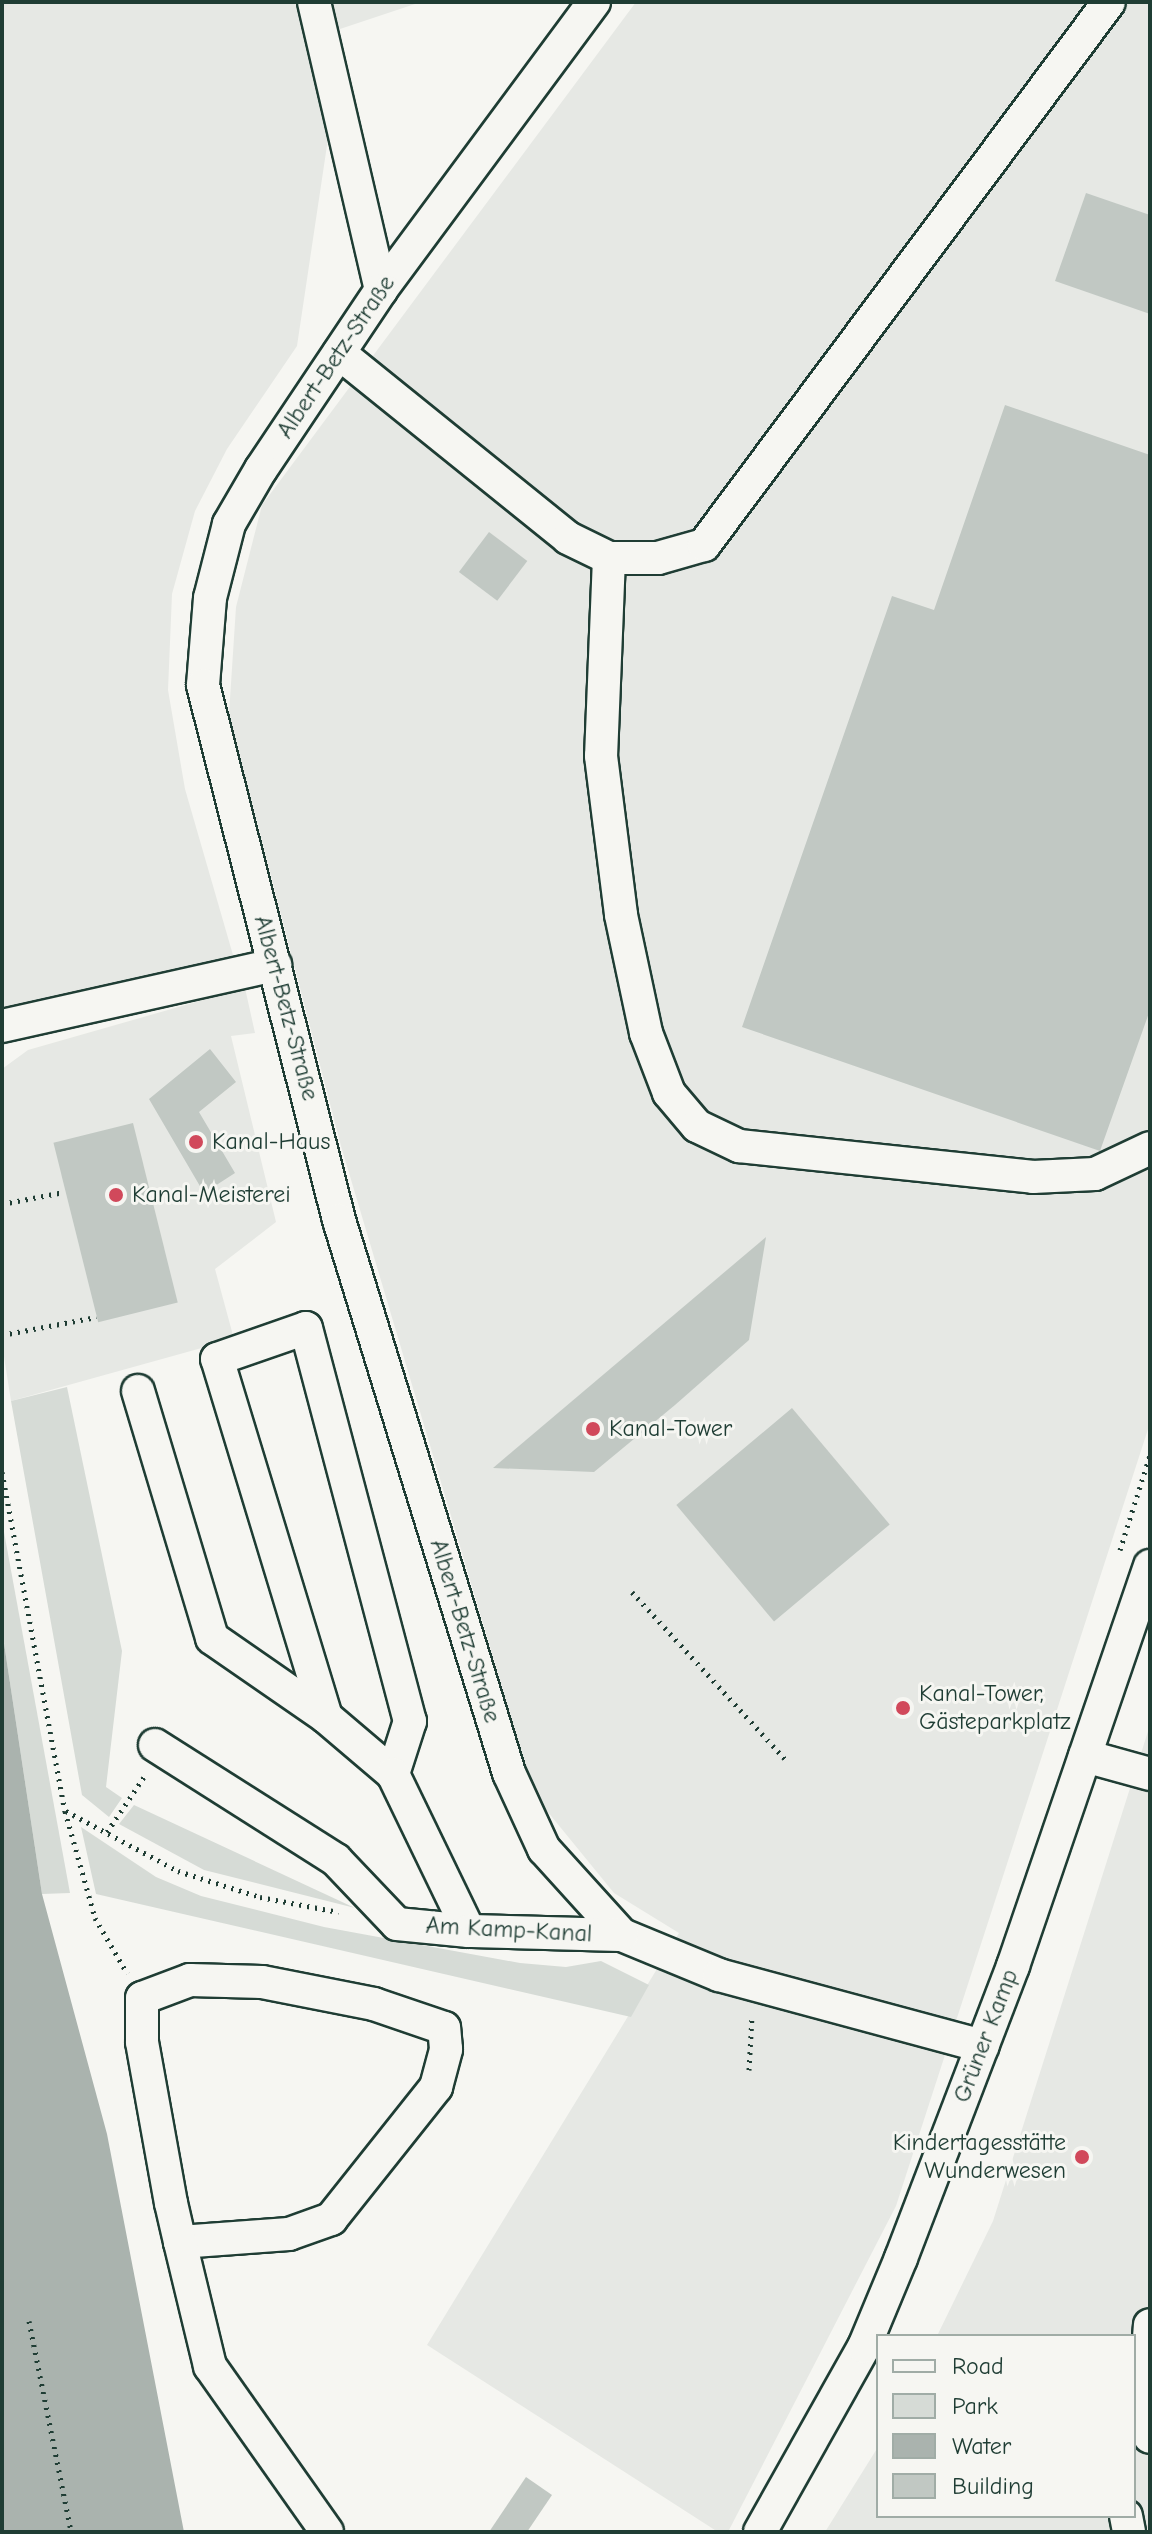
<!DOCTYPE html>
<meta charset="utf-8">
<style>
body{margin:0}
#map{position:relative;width:1152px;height:2534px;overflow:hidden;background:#f6f6f2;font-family:"Comic Neue",sans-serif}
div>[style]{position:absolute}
.built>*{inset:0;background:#e6e8e4}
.green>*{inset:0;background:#d6dbd6}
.water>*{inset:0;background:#aab3ae}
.building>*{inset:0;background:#c1c8c3;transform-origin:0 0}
.path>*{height:5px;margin-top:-2.5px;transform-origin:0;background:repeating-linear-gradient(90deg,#1f3d34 0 2px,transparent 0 8px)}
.roads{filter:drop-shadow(2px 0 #1f3d34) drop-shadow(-2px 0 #1f3d34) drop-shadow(0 2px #1f3d34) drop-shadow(0 -2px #1f3d34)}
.minor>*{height:32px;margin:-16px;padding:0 16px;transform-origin:16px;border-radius:16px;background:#f6f6f2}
.dots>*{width:22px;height:22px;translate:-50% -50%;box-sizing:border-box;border:4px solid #f6f6f2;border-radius:50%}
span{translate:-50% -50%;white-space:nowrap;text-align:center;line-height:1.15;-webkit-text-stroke:6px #f6f6f2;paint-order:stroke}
.street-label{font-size:24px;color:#1f3d34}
.poi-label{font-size:24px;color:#1f3d34}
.left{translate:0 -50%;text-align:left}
.right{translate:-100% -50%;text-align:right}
.frame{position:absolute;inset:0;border:4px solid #1f3d34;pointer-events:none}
.legend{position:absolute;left:876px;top:2334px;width:260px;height:184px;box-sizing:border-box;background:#f6f6f2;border:2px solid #a0aca6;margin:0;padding:10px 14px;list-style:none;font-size:24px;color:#1f3d34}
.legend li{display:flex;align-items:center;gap:16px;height:40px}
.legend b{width:40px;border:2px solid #a0aca6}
</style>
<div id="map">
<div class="built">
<i style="clip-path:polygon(2px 2px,302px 2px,329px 132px,297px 346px,227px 449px,195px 511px,172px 594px,168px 690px,185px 789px,235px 962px,2px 1016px)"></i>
<i style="clip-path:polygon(326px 2px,421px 2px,331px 32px)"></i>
<i style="clip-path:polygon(636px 2px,1150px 2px,1150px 1423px,896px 2206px,728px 2532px,718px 2532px,427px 2345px,679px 1933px,614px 1893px,534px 1795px,341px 1146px,229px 714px,236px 607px,262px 505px)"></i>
<i style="clip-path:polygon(245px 988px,255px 1033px,231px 1036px,276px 1222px,215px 1269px,234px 1339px,11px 1401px,2px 1344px,2px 1069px,28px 1050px)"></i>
<i style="clip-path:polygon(1150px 1725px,1150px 2532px,825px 2532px,878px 2447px,878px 2516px,1134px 2516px,1134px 2336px,937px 2336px,993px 2221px)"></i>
</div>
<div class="green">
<i style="clip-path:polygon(67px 1387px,122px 1651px,106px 1787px,122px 1798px,109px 1817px,82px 1795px,11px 1401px)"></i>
<i style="clip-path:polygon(2px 1521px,70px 1893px,42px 1894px,2px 1630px)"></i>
<i style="clip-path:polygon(134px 1805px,355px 1908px,204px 1870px,119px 1824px)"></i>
<i style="clip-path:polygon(81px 1827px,156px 1877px,201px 1896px,324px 1927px,520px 1963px,566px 1967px,601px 1961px,649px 1985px,631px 2017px,96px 1894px)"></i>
</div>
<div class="water">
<i style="clip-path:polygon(2px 1630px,42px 1894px,107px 2134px,184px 2532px,2px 2532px)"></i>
</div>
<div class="building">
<i style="clip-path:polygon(1086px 193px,1150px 215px,1150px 314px,1055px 281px)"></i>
<i style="clip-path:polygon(1005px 405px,1150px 455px,1150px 1010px,1100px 1151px,742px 1027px,892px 596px,934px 610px)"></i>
<i style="left:489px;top:532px;width:48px;height:50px;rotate:37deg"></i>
<i style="clip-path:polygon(210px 1049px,236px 1082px,199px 1112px,235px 1173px,204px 1193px,149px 1099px)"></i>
<i style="left:133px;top:1123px;width:185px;height:82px;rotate:76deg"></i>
<i style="clip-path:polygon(766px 1237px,749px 1340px,675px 1405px,594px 1472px,493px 1468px)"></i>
<i style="left:792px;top:1408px;width:152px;height:151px;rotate:50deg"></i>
<i style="clip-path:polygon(526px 2477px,552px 2495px,527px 2532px,489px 2532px)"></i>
</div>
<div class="path">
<i style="left:2px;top:1204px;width:63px;rotate:-11deg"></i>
<i style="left:2px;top:1335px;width:96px;rotate:-10.8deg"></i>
<i style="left:2px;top:1472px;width:345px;rotate:79.5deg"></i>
<i style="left:65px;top:1811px;width:111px;rotate:74.3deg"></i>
<i style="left:95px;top:1918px;width:64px;rotate:59.8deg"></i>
<i style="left:1120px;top:1550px;width:100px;rotate:-72.5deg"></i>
<i style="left:632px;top:1592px;width:226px;rotate:47.5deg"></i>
<i style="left:66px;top:1811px;width:127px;rotate:28.2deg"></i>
<i style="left:178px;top:1871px;width:86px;rotate:17.6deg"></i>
<i style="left:260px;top:1897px;width:80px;rotate:10.8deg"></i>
<i style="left:107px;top:1832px;width:66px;rotate:-56.1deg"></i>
<i style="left:749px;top:2070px;width:53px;rotate:-86.8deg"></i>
<i style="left:29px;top:2321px;width:215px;rotate:78.7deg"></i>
</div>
<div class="roads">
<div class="minor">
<i style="left:314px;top:2px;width:296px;rotate:76.9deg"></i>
<i style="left:594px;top:2px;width:358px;rotate:126.5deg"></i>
<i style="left:381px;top:290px;width:216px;rotate:123.8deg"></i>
<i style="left:261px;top:469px;width:64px;rotate:120.2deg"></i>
<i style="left:229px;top:524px;width:76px;rotate:104.4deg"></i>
<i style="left:210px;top:598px;width:87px;rotate:94.6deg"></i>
<i style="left:203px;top:685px;width:552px;rotate:75.74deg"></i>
<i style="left:339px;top:1220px;width:579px;rotate:72.91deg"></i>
<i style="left:509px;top:1773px;width:84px;rotate:65.3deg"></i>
<i style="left:544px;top:1849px;width:116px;rotate:47.8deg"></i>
<i style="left:622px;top:1935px;width:105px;rotate:22.4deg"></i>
<i style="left:719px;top:1975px;width:273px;rotate:15.1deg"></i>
<i style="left:339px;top:353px;width:294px;rotate:38.9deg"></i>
<i style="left:568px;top:538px;width:46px;rotate:26deg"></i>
<i style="left:609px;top:558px;width:49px"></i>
<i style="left:658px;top:558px;width:48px;rotate:-15.8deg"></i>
<i style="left:704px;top:545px;width:677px;rotate:-53.28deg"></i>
<i style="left:609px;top:558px;width:198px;rotate:92.3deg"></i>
<i style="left:601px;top:756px;width:160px;rotate:82.8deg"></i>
<i style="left:621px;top:915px;width:121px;rotate:78deg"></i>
<i style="left:646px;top:1033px;width:64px;rotate:69deg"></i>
<i style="left:669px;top:1093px;width:43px;rotate:49.7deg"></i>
<i style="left:697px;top:1126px;width:47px;rotate:25.5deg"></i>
<i style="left:739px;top:1146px;width:296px;rotate:6deg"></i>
<i style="left:1033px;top:1177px;width:62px;rotate:-2.8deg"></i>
<i style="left:1095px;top:1174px;width:61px;rotate:-25.3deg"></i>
<i style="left:2px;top:1026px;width:280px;rotate:-12.6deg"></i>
<i style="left:138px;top:1391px;width:258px;rotate:73.3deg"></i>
<i style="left:212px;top:1638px;width:139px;rotate:34.7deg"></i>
<i style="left:326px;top:1717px;width:88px;rotate:40.4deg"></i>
<i style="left:326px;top:1717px;width:374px;rotate:-106.9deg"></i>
<i style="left:217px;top:1359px;width:94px;rotate:-19.2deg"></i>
<i style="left:306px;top:1328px;width:407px;rotate:75.2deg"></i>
<i style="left:410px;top:1721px;width:56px;rotate:107.8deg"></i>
<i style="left:393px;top:1774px;width:174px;rotate:64.2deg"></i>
<i style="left:155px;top:1745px;width:214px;rotate:32.4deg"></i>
<i style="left:336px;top:1860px;width:88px;rotate:46.4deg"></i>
<i style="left:397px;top:1924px;width:72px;rotate:5.6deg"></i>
<i style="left:469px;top:1931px;width:153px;rotate:1.5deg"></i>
<i style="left:1085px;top:1756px;width:67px;rotate:15.5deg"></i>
<i style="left:180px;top:2242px;width:109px;rotate:-4.2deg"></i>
<i style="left:289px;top:2234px;width:45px;rotate:-19.7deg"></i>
<i style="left:331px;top:2219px;width:169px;rotate:-51.5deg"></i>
<i style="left:436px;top:2087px;width:39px;rotate:-75deg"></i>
<i style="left:446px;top:2049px;width:21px;rotate:-95deg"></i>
<i style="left:444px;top:2028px;width:74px;rotate:-161.1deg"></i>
<i style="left:374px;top:2004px;width:114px;rotate:-168.9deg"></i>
<i style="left:262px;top:1982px;width:72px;rotate:-178.4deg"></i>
<i style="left:190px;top:1980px;width:51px;rotate:159.4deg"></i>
<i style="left:142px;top:1998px;width:44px;rotate:90deg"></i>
<i style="left:142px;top:2042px;width:164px;rotate:79.8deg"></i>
<i style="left:171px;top:2203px;width:40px;rotate:77deg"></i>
<i style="left:180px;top:2242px;width:128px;rotate:76.4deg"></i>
<i style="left:210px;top:2366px;width:203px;rotate:54.8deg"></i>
<i style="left:1150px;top:2437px;width:34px;rotate:-100deg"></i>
<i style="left:1144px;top:2404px;width:79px;rotate:-85.7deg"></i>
<i style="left:1126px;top:2516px;width:16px;rotate:79deg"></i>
<i style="left:760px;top:2532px;width:212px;rotate:-60.7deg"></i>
<i style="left:864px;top:2347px;width:96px;rotate:-67.4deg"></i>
<i style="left:901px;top:2258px;width:313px;rotate:-69deg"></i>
<i style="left:1013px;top:1966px;width:423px;rotate:-71.1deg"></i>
</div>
</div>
<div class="dots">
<i style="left:196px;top:1142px;background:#d1495b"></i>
<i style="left:116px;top:1195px;background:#d1495b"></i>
<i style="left:593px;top:1429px;background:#d1495b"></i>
<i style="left:903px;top:1708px;background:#d1495b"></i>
<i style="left:1082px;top:2157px;background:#d1495b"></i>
</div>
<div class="street-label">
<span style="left:336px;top:357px;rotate:-56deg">Albert-Betz-Straße</span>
<span style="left:286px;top:1008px;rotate:75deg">Albert-Betz-Straße</span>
<span style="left:465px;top:1631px;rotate:73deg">Albert-Betz-Straße</span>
<span style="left:509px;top:1930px;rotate:3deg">Am Kamp-Kanal</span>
<span style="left:986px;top:2036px;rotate:-69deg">Grüner Kamp</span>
</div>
<div class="poi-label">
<span class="left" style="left:212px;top:1142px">Kanal-Haus</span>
<span class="left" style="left:132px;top:1195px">Kanal-Meisterei</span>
<span class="left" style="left:609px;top:1429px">Kanal-Tower</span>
<span class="left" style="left:919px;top:1708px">Kanal-Tower,<br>Gästeparkplatz</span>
<span class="right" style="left:1066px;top:2157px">Kindertagesstätte<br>Wunderwesen</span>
</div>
<div class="frame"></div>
<ul class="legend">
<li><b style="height:10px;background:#f6f6f2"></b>Road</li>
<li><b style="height:22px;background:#d6dbd6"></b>Park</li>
<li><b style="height:22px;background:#aab3ae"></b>Water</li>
<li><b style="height:22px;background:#c1c8c3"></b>Building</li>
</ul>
</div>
